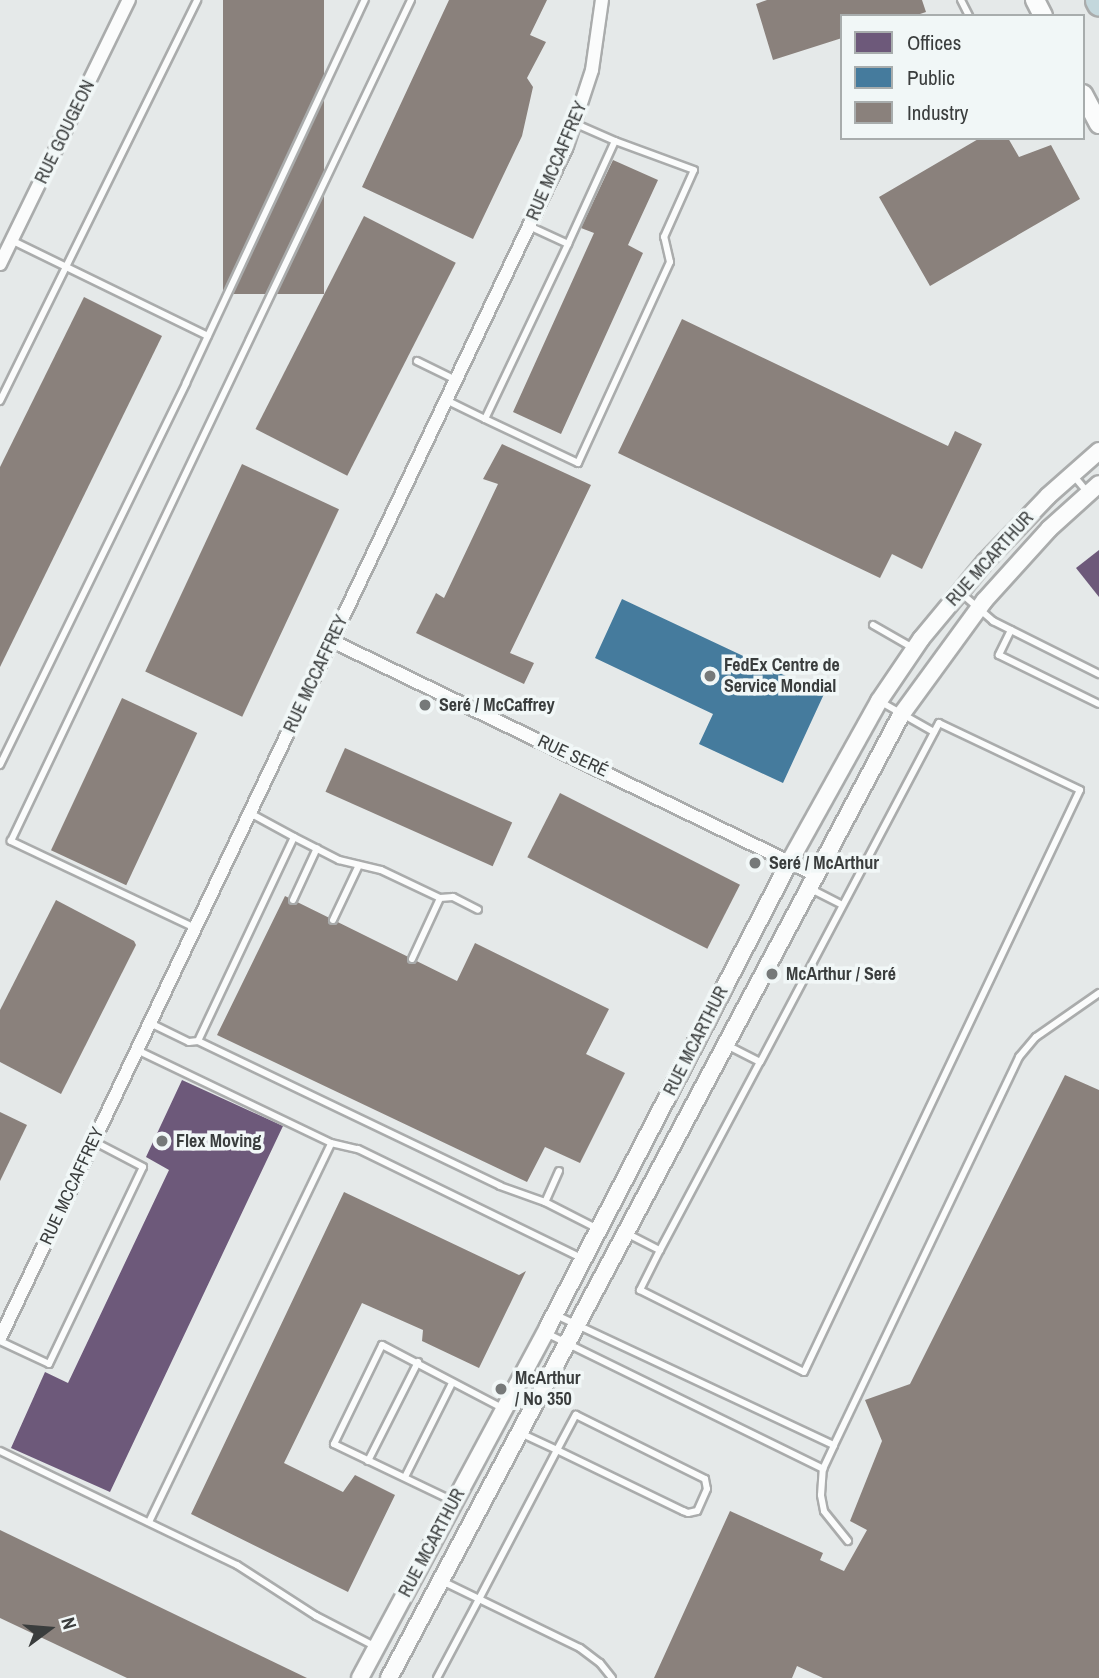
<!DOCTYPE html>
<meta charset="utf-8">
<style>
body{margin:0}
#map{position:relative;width:1099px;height:1678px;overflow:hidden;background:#e5e9e9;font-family:"Archivo Narrow",sans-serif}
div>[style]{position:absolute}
.offices>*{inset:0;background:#6d597a}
.public>*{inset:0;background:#457b9d}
.industry>*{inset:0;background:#8a817c;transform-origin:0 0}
.roads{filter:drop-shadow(2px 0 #aaacac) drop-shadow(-2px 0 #aaacac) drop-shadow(0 2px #aaacac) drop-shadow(0 -2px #aaacac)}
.service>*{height:6px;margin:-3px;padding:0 3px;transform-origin:3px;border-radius:3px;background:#fbfcfc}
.minor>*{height:12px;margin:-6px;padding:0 6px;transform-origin:6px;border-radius:6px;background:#fbfcfc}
.tertiary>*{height:16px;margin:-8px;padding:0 8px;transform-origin:8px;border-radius:8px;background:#fbfcfc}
.secondary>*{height:18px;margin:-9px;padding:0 9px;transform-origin:9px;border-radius:9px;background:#fbfcfc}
.motorway>*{height:23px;margin:-11.5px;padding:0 11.5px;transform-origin:11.5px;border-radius:11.5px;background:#c3d7dc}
.dots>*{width:19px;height:19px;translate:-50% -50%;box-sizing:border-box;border:4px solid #f1f7f7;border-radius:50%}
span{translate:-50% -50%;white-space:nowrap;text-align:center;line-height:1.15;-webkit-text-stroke:7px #f1f7f7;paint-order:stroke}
.street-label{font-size:18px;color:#3a3d3d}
.poi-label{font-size:18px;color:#3a3d3d;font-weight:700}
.left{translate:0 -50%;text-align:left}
.legend{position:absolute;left:840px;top:14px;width:245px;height:126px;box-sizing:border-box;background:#f1f7f7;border:2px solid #a8adad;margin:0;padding:9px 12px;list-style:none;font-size:21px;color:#3a3d3d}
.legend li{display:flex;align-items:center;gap:14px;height:35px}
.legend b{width:35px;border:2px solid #a8adad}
.north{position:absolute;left:14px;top:1594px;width:70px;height:70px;-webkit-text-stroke:5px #f1f7f7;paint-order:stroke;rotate:74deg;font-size:19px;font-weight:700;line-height:28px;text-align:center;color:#3a3d3d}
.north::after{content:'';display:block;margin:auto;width:24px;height:32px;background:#3a3d3d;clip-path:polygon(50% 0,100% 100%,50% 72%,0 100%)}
</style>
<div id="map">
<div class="offices">
<i style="clip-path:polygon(1099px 550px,1099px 597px,1076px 568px)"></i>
<i style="clip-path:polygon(182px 1080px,283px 1126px,110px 1492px,11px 1448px,45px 1372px,68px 1383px,169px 1170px,146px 1157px)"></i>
</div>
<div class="public">
<i style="clip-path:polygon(622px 599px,824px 694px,783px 783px,699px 744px,713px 714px,595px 658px)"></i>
</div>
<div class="industry">
<i style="left:223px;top:0;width:101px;height:294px"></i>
<i style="clip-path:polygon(449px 0,547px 0,530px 35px,546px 42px,527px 78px,533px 87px,522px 136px,473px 239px,362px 187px)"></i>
<i style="clip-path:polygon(767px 0,922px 0,926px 12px,914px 16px,842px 16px,842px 38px,773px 60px,756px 4px)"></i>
<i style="clip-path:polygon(980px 138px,1008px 138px,1019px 157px,1051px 145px,1080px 199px,930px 286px,879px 197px)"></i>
<i style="clip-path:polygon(613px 160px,658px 180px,628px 245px,643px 253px,561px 434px,513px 412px,594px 233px,581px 228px)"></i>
<i style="left:364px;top:216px;width:103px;height:239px;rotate:27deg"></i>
<i style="clip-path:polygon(84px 297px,162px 336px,0 667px,0 467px)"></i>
<i style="clip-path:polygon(682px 319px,948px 446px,955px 431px,982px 444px,922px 569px,892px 554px,880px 578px,618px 453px)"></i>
<i style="clip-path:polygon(502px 444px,591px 485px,510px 653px,534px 663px,524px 684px,416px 633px,436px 593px,444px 598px,498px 484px,483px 479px)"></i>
<i style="left:242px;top:464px;width:107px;height:229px;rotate:25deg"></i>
<i style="left:122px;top:698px;width:83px;height:168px;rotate:25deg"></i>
<i style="left:345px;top:748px;width:183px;height:48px;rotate:24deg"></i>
<i style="left:560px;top:793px;width:202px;height:72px;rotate:27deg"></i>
<i style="clip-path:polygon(285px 896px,457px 981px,475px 943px,609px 1009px,586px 1054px,625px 1073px,580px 1163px,545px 1147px,527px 1182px,217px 1035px)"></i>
<i style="clip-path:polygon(56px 900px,134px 941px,136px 945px,61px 1094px,0 1062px,0 1010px)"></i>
<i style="clip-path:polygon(1065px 1075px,1099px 1090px,1099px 1678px,823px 1678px,797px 1666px,792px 1678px,654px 1678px,730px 1511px,823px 1553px,820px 1560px,844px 1571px,867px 1530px,850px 1521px,882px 1441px,865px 1400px,910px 1384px)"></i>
<i style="clip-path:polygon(0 1112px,27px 1125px,0 1181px)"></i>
<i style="clip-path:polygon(344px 1192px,519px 1275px,526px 1271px,479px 1368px,422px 1341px,423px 1330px,362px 1303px,284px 1463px,343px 1492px,355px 1475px,395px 1495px,348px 1592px,191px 1514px)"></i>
<i style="clip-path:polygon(0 1530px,307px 1678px,127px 1678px,0 1618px)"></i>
</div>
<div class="roads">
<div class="service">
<i style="left:961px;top:0;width:18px;rotate:63deg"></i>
<i style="left:529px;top:226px;width:43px;rotate:24.8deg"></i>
<i style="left:11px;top:240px;width:219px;rotate:26deg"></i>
<i style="left:417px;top:361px;width:43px;rotate:26deg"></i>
<i style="left:446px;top:400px;width:43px;rotate:26deg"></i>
<i style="left:485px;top:419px;width:194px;rotate:-64.6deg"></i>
<i style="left:568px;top:244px;width:113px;rotate:-65.5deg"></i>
<i style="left:615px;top:141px;width:43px;rotate:-156.4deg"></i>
<i style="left:0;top:401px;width:447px;rotate:-63.8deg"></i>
<i style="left:485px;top:419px;width:103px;rotate:25.3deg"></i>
<i style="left:578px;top:463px;width:221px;rotate:-65.4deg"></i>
<i style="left:670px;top:262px;width:26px;rotate:-103deg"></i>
<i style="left:664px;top:237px;width:73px;rotate:-65.9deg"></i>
<i style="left:694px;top:170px;width:84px;rotate:-159.8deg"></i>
<i style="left:1073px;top:475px;width:23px;rotate:50deg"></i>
<i style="left:961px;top:593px;width:43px;rotate:41.2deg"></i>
<i style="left:993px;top:621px;width:119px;rotate:26.6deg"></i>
<i style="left:873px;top:625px;width:46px;rotate:29.9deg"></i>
<i style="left:1011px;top:630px;width:28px;rotate:116deg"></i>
<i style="left:999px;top:655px;width:111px;rotate:26.1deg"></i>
<i style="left:881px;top:702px;width:61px;rotate:29.5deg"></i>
<i style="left:0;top:765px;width:425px;rotate:-64deg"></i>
<i style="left:186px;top:383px;width:423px;rotate:-65deg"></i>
<i style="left:294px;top:837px;width:51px;rotate:27.1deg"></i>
<i style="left:339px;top:860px;width:43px;rotate:13.4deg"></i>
<i style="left:381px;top:870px;width:65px;rotate:25.4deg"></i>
<i style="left:440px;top:898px;width:13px;rotate:-4deg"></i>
<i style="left:453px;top:897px;width:28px;rotate:27deg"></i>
<i style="left:815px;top:885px;width:6px;rotate:90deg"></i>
<i style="left:815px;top:891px;width:30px;rotate:27deg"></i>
<i style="left:293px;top:900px;width:57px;rotate:-65.2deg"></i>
<i style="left:333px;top:920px;width:61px;rotate:-64.7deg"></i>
<i style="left:195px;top:928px;width:204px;rotate:-154.7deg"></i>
<i style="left:11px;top:841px;width:931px;rotate:-64.56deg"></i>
<i style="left:412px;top:959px;width:67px;rotate:-65.3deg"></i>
<i style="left:150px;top:1023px;width:43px;rotate:26deg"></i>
<i style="left:189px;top:1042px;width:9px;rotate:-6deg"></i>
<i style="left:198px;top:1041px;width:335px;rotate:25.6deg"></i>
<i style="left:500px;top:1186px;width:48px;rotate:19.6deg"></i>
<i style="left:198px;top:1041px;width:225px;rotate:-64.8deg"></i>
<i style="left:294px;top:837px;width:50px;rotate:-151.4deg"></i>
<i style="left:137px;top:1050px;width:215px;rotate:25.6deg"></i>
<i style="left:331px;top:1143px;width:28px;rotate:13deg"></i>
<i style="left:358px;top:1149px;width:248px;rotate:26deg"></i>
<i style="left:559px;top:1171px;width:34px;rotate:114deg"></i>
<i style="left:545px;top:1202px;width:57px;rotate:27deg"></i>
<i style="left:628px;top:1234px;width:36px;rotate:27deg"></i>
<i style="left:660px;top:1250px;width:213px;rotate:-62deg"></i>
<i style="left:760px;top:1062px;width:38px;rotate:-153deg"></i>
<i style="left:660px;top:1250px;width:45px;rotate:116.6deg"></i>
<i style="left:640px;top:1290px;width:183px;rotate:26.6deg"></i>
<i style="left:804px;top:1372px;width:644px;rotate:-64.63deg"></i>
<i style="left:1080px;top:790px;width:156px;rotate:-154.6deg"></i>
<i style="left:939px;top:723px;width:383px;rotate:117.8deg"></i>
<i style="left:556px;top:1315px;width:307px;rotate:25.1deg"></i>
<i style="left:546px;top:1333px;width:309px;rotate:26.1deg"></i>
<i style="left:0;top:1341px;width:54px;rotate:25.1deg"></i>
<i style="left:49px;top:1364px;width:218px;rotate:-64.5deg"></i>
<i style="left:143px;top:1167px;width:56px;rotate:-152.5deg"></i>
<i style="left:0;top:1451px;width:263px;rotate:25.7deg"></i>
<i style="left:237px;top:1565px;width:94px;rotate:32.8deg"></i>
<i style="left:316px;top:1616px;width:68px;rotate:27.3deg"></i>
<i style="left:368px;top:1461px;width:111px;rotate:-63.2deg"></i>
<i style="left:405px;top:1477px;width:105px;rotate:-63.4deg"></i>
<i style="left:453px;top:1501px;width:132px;rotate:-154.4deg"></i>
<i style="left:334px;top:1444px;width:110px;rotate:-64.1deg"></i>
<i style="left:382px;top:1345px;width:136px;rotate:27.7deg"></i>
<i style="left:149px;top:1522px;width:420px;rotate:-64.3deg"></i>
<i style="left:848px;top:1541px;width:38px;rotate:-129deg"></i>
<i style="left:824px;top:1511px;width:16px;rotate:-101deg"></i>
<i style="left:821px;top:1495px;width:26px;rotate:-86deg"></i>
<i style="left:823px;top:1469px;width:26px;rotate:-65deg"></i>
<i style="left:834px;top:1445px;width:430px;rotate:-64.5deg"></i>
<i style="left:1019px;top:1057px;width:26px;rotate:-50deg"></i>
<i style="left:1036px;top:1037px;width:77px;rotate:-34.9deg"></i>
<i style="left:442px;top:1581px;width:153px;rotate:25.9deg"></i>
<i style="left:580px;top:1648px;width:25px;rotate:37deg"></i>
<i style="left:600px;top:1663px;width:19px;rotate:51deg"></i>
<i style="left:437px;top:1678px;width:87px;rotate:-62deg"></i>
<i style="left:478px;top:1601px;width:170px;rotate:-62.4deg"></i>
<i style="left:557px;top:1450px;width:40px;rotate:-62deg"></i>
<i style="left:576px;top:1415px;width:144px;rotate:26.4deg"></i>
<i style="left:705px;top:1479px;width:10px;rotate:79deg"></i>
<i style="left:707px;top:1489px;width:24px;rotate:114deg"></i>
<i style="left:697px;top:1511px;width:9px;rotate:167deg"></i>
<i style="left:688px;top:1513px;width:5px;rotate:-158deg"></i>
<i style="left:683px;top:1511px;width:140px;rotate:-154.2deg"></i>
<i style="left:557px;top:1450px;width:38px;rotate:-155deg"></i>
</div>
<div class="minor">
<i style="left:0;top:264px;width:294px;rotate:-64deg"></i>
<i style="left:332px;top:641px;width:535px;rotate:25.8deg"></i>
<i style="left:0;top:1338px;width:1320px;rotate:-64.56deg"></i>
<i style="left:567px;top:146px;width:80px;rotate:-71.8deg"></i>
<i style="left:592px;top:70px;width:71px;rotate:-81.9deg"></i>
</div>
<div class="tertiary">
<i style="left:360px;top:1678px;width:398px;rotate:-61.8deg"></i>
<i style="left:548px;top:1327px;width:525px;rotate:-62.56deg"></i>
<i style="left:790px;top:861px;width:183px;rotate:-60.9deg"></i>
<i style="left:879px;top:701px;width:75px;rotate:-55.9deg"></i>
<i style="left:921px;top:639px;width:100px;rotate:-50.3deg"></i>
<i style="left:985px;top:562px;width:91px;rotate:-46.3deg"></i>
<i style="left:1048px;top:496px;width:68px;rotate:-41.4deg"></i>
<i style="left:389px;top:1678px;width:1091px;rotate:-62deg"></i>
<i style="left:901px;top:715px;width:141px;rotate:-53.9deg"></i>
<i style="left:984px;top:601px;width:97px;rotate:-47.9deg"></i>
<i style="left:1049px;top:529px;width:67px;rotate:-42deg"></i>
</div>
<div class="secondary">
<i style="left:1035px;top:0;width:18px;rotate:63deg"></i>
<i style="left:1083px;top:94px;width:34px;rotate:62deg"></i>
</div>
<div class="motorway">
<i style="left:1097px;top:0;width:4px;rotate:63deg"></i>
</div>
</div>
<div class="dots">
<i style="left:710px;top:676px;background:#767979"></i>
<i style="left:425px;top:705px;background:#767979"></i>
<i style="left:755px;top:863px;background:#767979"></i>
<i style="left:772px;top:974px;background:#767979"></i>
<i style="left:162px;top:1141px;background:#767979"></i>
<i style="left:501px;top:1389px;background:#767979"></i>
</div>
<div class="street-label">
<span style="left:65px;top:132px;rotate:-64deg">RUE GOUGEON</span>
<span style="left:557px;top:161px;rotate:-67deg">RUE MCCAFFREY</span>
<span style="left:990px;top:559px;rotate:-48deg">RUE MCARTHUR</span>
<span style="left:316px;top:674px;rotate:-65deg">RUE MCCAFFREY</span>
<span style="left:573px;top:756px;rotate:25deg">RUE SERÉ</span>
<span style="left:696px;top:1041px;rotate:-63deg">RUE MCARTHUR</span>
<span style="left:72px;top:1186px;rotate:-65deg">RUE MCCAFFREY</span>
<span style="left:432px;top:1543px;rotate:-62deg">RUE MCARTHUR</span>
</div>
<div class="poi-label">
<span class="left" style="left:724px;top:676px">FedEx Centre de<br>Service Mondial</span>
<span class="left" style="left:439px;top:705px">Seré / McCaffrey</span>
<span class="left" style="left:769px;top:863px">Seré / McArthur</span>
<span class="left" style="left:786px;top:974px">McArthur / Seré</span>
<span class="left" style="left:176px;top:1141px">Flex Moving</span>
<span class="left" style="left:515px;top:1389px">McArthur<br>/ No 350</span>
</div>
<ul class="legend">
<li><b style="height:19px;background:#6d597a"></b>Offices</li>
<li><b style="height:19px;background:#457b9d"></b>Public</li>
<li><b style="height:19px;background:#8a817c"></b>Industry</li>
</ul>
<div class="north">N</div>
</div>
